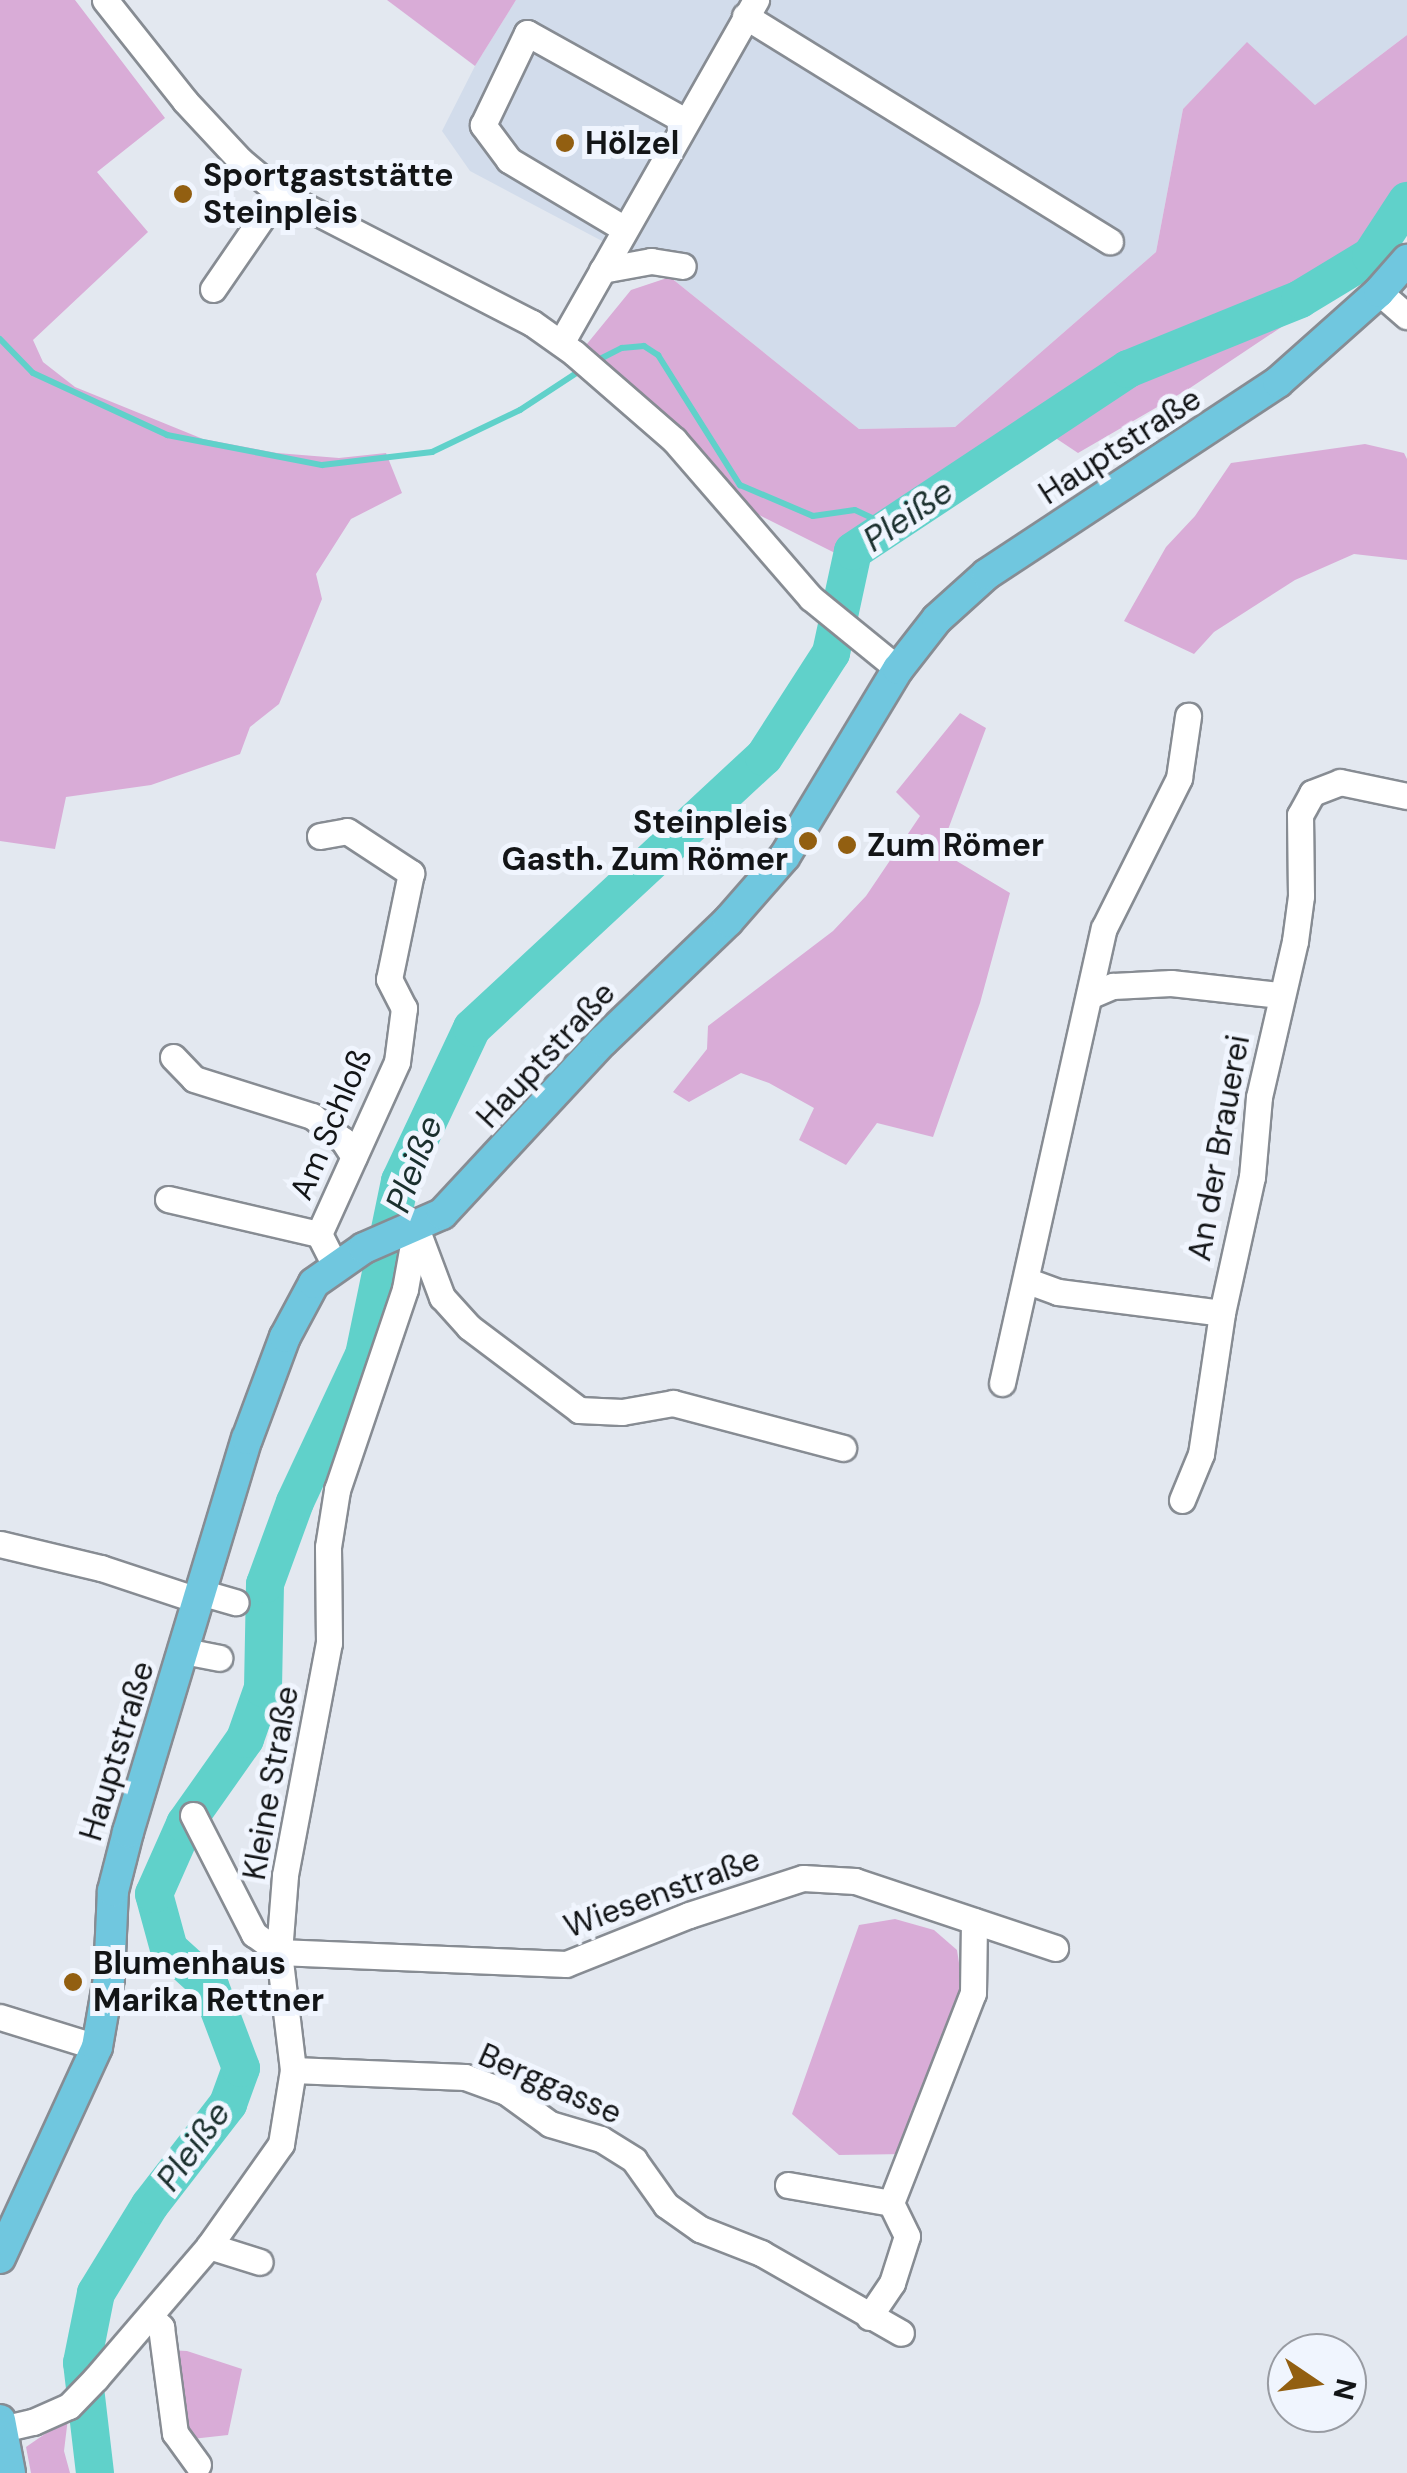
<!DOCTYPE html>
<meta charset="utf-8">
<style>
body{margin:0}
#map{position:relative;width:1407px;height:2473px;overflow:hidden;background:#e3e8f0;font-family:"DM Sans",sans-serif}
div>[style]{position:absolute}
.built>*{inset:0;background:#d2dceb}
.green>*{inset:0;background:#d9acd7}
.stream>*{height:6px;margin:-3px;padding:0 3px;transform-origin:3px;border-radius:3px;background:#60d1ca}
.river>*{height:38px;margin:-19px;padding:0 19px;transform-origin:19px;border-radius:19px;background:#60d1ca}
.roads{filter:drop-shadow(2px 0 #878c93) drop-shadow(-2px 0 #878c93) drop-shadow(0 2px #878c93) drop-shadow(0 -2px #878c93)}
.minor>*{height:25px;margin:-12.5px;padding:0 12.5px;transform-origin:12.5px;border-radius:12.5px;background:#fff}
.major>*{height:30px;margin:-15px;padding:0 15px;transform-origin:15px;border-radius:15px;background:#70c7df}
.dots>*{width:28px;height:28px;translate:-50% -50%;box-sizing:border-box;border:5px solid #f0f5fe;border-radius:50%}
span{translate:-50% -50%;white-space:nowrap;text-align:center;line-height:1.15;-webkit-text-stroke:10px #f0f5fe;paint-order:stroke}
.poi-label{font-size:32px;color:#131517;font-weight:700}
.left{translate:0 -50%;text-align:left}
.right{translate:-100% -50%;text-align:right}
.street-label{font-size:32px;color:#131517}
.water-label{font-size:35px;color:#1b302e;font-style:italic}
.north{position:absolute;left:1267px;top:2333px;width:100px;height:100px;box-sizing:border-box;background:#f0f5fe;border:2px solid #989ba2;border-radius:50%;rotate:103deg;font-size:28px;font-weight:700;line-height:40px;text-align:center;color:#131517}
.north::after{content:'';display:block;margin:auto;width:35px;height:45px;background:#925f11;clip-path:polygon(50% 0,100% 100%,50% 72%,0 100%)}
</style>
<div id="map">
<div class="built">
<i style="clip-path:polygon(516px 0,1407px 0,1407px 35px,1315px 105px,1247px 43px,1183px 109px,1156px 252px,955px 427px,859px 429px,670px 277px,470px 171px,442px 131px,475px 66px)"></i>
</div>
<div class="green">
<i style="clip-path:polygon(0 0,75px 0,165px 118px,97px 172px,148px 232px,33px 340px,43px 362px,75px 387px,203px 439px,277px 453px,339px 458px,386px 453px,402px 493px,351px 519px,316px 574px,322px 599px,279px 704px,250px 727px,240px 754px,151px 785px,66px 797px,55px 849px,0 841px)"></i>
<i style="clip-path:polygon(387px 0,516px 0,475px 66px)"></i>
<i style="clip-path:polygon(1407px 35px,1407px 226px,1367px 270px,1190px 388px,1078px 453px,1045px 431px,835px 553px,753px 512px,683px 431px,582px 350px,631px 290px,670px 277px,859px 429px,955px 427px,1156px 252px,1183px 109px,1247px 42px,1315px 105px)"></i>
<i style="clip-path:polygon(1365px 444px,1404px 453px,1407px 459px,1407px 560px,1354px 554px,1295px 580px,1214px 632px,1194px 654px,1124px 621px,1166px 547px,1195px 516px,1231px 463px)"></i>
<i style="clip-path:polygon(960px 713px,986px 728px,940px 851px,1010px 893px,980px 1003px,933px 1137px,877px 1123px,846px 1165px,799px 1140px,814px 1108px,769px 1083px,741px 1073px,689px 1102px,673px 1092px,707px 1049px,708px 1026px,833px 931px,866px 896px,920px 816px,896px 792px)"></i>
<i style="clip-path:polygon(895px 1919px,934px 1930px,957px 1950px,963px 1989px,905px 2154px,839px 2155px,792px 2114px,859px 1925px)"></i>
<i style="clip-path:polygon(167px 2350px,187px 2351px,242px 2369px,228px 2435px,192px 2439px,183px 2426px)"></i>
<i style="clip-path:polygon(68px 2418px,64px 2451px,70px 2473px,31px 2473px,26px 2447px)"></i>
</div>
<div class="stream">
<i style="left:0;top:339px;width:47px;rotate:45.9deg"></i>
<i style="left:33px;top:373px;width:148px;rotate:24.8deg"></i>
<i style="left:167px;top:435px;width:158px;rotate:11deg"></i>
<i style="left:322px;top:465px;width:111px;rotate:-6.7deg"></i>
<i style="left:432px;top:452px;width:98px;rotate:-25.5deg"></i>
<i style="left:520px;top:410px;width:73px;rotate:-33.3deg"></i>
<i style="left:596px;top:361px;width:29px;rotate:-27deg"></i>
<i style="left:622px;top:348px;width:22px;rotate:-5deg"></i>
<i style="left:644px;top:346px;width:17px;rotate:33deg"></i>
<i style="left:658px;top:355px;width:154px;rotate:57.8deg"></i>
<i style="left:740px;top:485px;width:79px;rotate:23deg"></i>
<i style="left:813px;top:516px;width:42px;rotate:-8.1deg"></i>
<i style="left:855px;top:510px;width:35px;rotate:25deg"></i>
</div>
<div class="river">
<i style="left:95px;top:2473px;width:111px;rotate:-96.7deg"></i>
<i style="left:82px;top:2363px;width:71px;rotate:-78.7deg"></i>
<i style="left:96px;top:2293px;width:103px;rotate:-58.5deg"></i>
<i style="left:150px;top:2205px;width:128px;rotate:-52.3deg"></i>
<i style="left:228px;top:2104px;width:38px;rotate:-70deg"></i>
<i style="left:241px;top:2068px;width:88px;rotate:-110.7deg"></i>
<i style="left:210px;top:1986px;width:55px;rotate:-137.9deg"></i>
<i style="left:169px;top:1949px;width:57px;rotate:-105.3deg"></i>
<i style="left:154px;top:1894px;width:77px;rotate:-66.1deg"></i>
<i style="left:185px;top:1824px;width:104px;rotate:-54.8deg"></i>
<i style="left:245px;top:1739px;width:54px;rotate:-70.6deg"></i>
<i style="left:263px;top:1688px;width:104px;rotate:-88.9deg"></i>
<i style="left:265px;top:1584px;width:87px;rotate:-69.9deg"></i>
<i style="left:295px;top:1502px;width:162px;rotate:-64.9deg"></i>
<i style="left:364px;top:1355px;width:178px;rotate:-78.3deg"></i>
<i style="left:400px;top:1181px;width:169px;rotate:-64.8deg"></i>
<i style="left:472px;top:1028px;width:398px;rotate:-42.9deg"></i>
<i style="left:764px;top:757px;width:124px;rotate:-57.2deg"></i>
<i style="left:831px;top:653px;width:104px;rotate:-77.8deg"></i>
<i style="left:853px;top:551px;width:330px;rotate:-33.5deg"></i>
<i style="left:1128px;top:369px;width:186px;rotate:-22.1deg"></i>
<i style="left:1300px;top:299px;width:83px;rotate:-31.2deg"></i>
<i style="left:1371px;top:256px;width:66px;rotate:-56.8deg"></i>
</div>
<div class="roads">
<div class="minor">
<i style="left:105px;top:0;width:129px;rotate:51.6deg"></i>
<i style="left:185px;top:101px;width:81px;rotate:47deg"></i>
<i style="left:240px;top:160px;width:51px;rotate:40.2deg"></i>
<i style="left:279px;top:193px;width:284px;rotate:27.2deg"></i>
<i style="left:532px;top:323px;width:52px;rotate:35.5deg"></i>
<i style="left:574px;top:353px;width:133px;rotate:41deg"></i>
<i style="left:674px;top:440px;width:209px;rotate:49.1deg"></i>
<i style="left:811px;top:598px;width:112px;rotate:39.2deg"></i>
<i style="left:745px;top:16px;width:429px;rotate:31.7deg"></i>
<i style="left:623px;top:228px;width:133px;rotate:-149.2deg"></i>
<i style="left:509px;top:160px;width:44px;rotate:-126.6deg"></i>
<i style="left:483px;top:125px;width:102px;rotate:-64.4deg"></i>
<i style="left:527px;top:33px;width:181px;rotate:29.1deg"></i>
<i style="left:602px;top:270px;width:50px;rotate:-10.4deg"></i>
<i style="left:651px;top:261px;width:32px;rotate:9deg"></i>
<i style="left:213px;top:289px;width:116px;rotate:-55.5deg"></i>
<i style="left:1379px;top:292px;width:37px;rotate:41deg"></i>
<i style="left:561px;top:343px;width:395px;rotate:-60.4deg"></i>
<i style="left:320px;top:836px;width:27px;rotate:-10deg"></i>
<i style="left:347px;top:831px;width:77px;rotate:33.3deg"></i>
<i style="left:411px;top:873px;width:108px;rotate:101.7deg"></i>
<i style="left:389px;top:979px;width:33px;rotate:63deg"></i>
<i style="left:404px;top:1008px;width:54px;rotate:97.4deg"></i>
<i style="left:397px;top:1062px;width:189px;rotate:114.4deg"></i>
<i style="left:319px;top:1234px;width:36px;rotate:63deg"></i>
<i style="left:1089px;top:996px;width:26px;rotate:-23deg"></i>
<i style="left:1113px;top:986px;width:58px;rotate:-3deg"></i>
<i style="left:1171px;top:983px;width:110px;rotate:6.3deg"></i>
<i style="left:173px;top:1057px;width:30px;rotate:46deg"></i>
<i style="left:194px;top:1079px;width:124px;rotate:17.4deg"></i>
<i style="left:312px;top:1116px;width:39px;rotate:38deg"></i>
<i style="left:343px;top:1140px;width:20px;rotate:57deg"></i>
<i style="left:168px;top:1199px;width:155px;rotate:13.1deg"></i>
<i style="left:416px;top:1228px;width:74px;rotate:69.4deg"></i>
<i style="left:442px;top:1297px;width:40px;rotate:48deg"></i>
<i style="left:469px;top:1327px;width:138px;rotate:37deg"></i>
<i style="left:579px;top:1410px;width:43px;rotate:2.7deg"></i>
<i style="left:622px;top:1412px;width:52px;rotate:-10deg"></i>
<i style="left:673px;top:1403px;width:176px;rotate:14.8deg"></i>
<i style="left:1028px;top:1281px;width:32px;rotate:20deg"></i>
<i style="left:1058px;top:1292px;width:165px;rotate:7.3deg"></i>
<i style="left:1002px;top:1383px;width:466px;rotate:-77.4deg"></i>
<i style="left:1104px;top:928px;width:168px;rotate:-63.4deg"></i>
<i style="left:1179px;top:778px;width:63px;rotate:-81.7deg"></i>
<i style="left:1182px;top:1500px;width:50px;rotate:-67.6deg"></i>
<i style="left:1201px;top:1454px;width:143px;rotate:-81.5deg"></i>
<i style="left:1222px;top:1313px;width:139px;rotate:-77.6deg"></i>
<i style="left:1252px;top:1177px;width:80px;rotate:-85deg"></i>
<i style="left:1259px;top:1097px;width:160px;rotate:-77deg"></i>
<i style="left:1295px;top:941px;width:45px;rotate:-82.4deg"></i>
<i style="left:1301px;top:896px;width:81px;rotate:-90.7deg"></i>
<i style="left:1300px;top:815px;width:25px;rotate:-61deg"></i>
<i style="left:1312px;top:793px;width:30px;rotate:-21deg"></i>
<i style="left:1340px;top:782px;width:68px;rotate:11.8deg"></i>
<i style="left:0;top:1544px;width:104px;rotate:13.4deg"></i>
<i style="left:101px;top:1568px;width:102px;rotate:18.3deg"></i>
<i style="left:200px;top:1592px;width:37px;rotate:16deg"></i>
<i style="left:184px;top:1651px;width:36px;rotate:11deg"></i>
<i style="left:193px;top:1815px;width:134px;rotate:62.9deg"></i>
<i style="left:254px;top:1934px;width:31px;rotate:36deg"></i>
<i style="left:279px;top:1952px;width:287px;rotate:2.4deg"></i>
<i style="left:566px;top:1964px;width:132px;rotate:-21.7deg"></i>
<i style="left:689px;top:1915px;width:120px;rotate:-18deg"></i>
<i style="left:803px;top:1878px;width:52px;rotate:3.3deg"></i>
<i style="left:855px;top:1881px;width:211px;rotate:18.5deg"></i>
<i style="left:0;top:2017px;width:102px;rotate:17.2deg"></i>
<i style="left:293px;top:2070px;width:172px;rotate:2.3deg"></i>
<i style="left:465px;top:2077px;width:44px;rotate:20.1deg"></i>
<i style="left:506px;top:2092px;width:54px;rotate:36deg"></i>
<i style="left:550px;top:2124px;width:53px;rotate:16.4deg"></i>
<i style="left:601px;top:2139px;width:39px;rotate:32deg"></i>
<i style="left:634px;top:2160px;width:55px;rotate:54.6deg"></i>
<i style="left:666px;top:2205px;width:42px;rotate:35.2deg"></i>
<i style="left:700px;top:2229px;width:66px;rotate:21.5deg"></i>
<i style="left:761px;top:2253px;width:161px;rotate:29.7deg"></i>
<i style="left:788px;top:2185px;width:105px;rotate:9.9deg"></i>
<i style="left:209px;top:2246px;width:53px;rotate:17.4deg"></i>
<i style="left:150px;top:2316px;width:16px;rotate:45deg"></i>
<i style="left:161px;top:2327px;width:107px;rotate:82.5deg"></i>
<i style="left:175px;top:2433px;width:39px;rotate:54deg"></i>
<i style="left:869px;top:2317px;width:41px;rotate:-55.9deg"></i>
<i style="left:892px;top:2283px;width:49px;rotate:-72.3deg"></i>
<i style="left:907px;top:2236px;width:37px;rotate:-116deg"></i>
<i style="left:891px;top:2203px;width:225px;rotate:-68.7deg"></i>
<i style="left:973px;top:1993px;width:72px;rotate:-89.2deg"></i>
<i style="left:2px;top:2429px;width:32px;rotate:-13deg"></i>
<i style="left:33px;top:2422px;width:39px;rotate:-24deg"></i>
<i style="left:69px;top:2406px;width:39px;rotate:-46deg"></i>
<i style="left:96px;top:2378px;width:174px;rotate:-49.4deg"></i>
<i style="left:209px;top:2246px;width:125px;rotate:-54.8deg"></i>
<i style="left:281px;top:2144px;width:75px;rotate:-80.8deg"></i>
<i style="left:293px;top:2070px;width:119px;rotate:-96.8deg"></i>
<i style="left:279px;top:1952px;width:77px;rotate:-85.5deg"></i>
<i style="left:285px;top:1875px;width:236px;rotate:-79.3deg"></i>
<i style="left:329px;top:1643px;width:96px;rotate:-90.6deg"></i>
<i style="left:328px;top:1547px;width:58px;rotate:-81deg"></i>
<i style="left:337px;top:1490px;width:212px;rotate:-71.3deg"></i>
<i style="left:405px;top:1289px;width:62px;rotate:-79.8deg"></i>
</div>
<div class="major">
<i style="left:0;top:2258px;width:232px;rotate:-65.3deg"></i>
<i style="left:97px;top:2047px;width:70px;rotate:-80.1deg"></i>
<i style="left:109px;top:1978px;width:87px;rotate:-87.4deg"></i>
<i style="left:113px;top:1891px;width:61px;rotate:-75.7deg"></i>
<i style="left:128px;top:1832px;width:411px;rotate:-73.2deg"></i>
<i style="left:247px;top:1439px;width:109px;rotate:-69.6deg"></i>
<i style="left:285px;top:1337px;width:61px;rotate:-61.8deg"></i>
<i style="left:314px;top:1283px;width:61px;rotate:-35deg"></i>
<i style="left:364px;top:1248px;width:85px;rotate:-23.6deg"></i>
<i style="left:442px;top:1214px;width:236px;rotate:-47.1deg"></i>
<i style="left:603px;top:1041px;width:173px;rotate:-43.8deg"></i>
<i style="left:728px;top:921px;width:86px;rotate:-48.8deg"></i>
<i style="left:785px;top:856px;width:218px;rotate:-58.9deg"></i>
<i style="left:898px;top:669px;width:63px;rotate:-52deg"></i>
<i style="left:937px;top:619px;width:67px;rotate:-42deg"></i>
<i style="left:987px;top:574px;width:349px;rotate:-33.4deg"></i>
<i style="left:1278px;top:382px;width:135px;rotate:-41.7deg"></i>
<i style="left:1379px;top:292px;width:43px;rotate:-48.8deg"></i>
<i style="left:0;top:2420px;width:54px;rotate:79.3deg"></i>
</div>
</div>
<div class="dots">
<i style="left:565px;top:143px;background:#925f11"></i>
<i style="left:183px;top:194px;background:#925f11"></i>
<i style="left:808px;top:841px;background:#925f11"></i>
<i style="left:847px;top:845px;background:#925f11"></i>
<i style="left:73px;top:1982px;background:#925f11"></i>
</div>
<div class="poi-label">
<span class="left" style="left:585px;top:143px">Hölzel</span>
<span class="left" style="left:203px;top:194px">Sportgaststätte<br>Steinpleis</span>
<span class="right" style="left:788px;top:841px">Steinpleis<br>Gasth. Zum Römer</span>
<span class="left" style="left:867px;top:845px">Zum Römer</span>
<span class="left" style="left:93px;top:1982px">Blumenhaus<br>Marika Rettner</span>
</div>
<div class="street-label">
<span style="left:1120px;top:446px;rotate:-33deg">Hauptstraße</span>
<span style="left:546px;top:1055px;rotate:-47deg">Hauptstraße</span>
<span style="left:331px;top:1124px;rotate:-67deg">Am Schloß</span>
<span style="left:1219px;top:1148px;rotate:-80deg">An der Brauerei</span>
<span style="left:117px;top:1751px;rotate:-73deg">Hauptstraße</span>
<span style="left:271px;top:1783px;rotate:-80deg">Kleine Straße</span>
<span style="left:662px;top:1893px;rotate:-20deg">Wiesenstraße</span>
<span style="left:550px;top:2084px;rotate:24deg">Berggasse</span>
</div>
<div class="water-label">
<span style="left:908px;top:515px;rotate:-34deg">Pleiße</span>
<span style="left:414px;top:1164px;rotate:-69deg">Pleiße</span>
<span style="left:193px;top:2146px;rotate:-54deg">Pleiße</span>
</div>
<div class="north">N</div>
</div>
